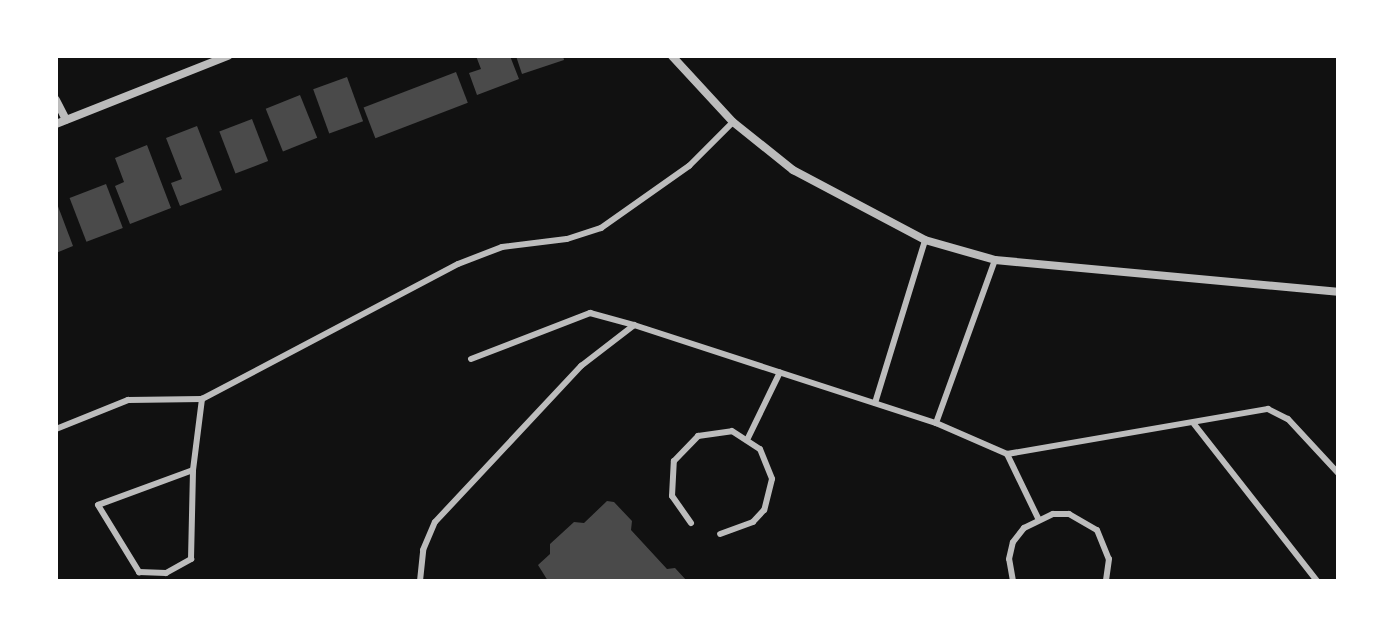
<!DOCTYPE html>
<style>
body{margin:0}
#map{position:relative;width:1394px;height:637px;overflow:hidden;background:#111;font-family:"DM Sans",sans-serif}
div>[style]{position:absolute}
.building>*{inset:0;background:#4a4a4a;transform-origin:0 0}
.service>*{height:6px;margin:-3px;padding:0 3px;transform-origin:3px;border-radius:3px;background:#bcbcbc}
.minor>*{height:8px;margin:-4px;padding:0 4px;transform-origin:4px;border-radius:4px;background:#bcbcbc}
span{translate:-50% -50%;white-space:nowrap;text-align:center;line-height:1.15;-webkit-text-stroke:6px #fff;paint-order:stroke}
.frame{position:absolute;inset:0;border:58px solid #fff;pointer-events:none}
</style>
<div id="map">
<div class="building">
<i style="clip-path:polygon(476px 56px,510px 56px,519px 79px,477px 95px,469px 73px,481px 69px)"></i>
<i style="clip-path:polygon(516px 56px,563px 56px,564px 60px,522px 74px)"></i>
<i style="left:456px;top:72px;width:33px;height:99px;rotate:69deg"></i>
<i style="left:347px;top:77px;width:47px;height:36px;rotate:70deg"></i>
<i style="left:300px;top:95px;width:46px;height:37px;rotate:68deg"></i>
<i style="left:252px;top:119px;width:45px;height:35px;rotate:69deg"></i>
<i style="clip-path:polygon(197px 126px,222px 190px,180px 206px,171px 183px,182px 179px,166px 138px)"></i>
<i style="clip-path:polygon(147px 145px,171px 208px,130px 224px,115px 186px,124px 182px,115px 158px)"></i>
<i style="left:106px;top:184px;width:47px;height:39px;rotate:69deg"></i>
<i style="clip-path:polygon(56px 201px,73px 246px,56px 253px)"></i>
<i style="clip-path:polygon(607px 501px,614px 502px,632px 521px,631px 530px,667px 569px,675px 568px,687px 581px,548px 581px,538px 565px,550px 554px,550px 544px,574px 522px,584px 523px)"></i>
</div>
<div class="service">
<i style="left:471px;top:359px;width:128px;rotate:-21.1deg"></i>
<i style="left:590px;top:313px;width:46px;rotate:15.3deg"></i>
<i style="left:875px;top:403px;width:170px;rotate:-72.9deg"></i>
<i style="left:936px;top:423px;width:173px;rotate:-70.1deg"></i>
<i style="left:1194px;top:424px;width:199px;rotate:51.9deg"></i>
<i style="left:56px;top:429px;width:78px;rotate:-21.9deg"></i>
<i style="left:128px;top:400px;width:74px;rotate:-0.8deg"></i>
<i style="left:202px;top:399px;width:289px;rotate:-27.8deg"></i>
<i style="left:458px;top:264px;width:47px;rotate:-21.1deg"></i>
<i style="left:502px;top:247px;width:65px;rotate:-7deg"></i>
<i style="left:567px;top:239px;width:36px;rotate:-18deg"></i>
<i style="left:601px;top:228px;width:108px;rotate:-35.2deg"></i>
<i style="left:689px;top:166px;width:62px;rotate:-45deg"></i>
<i style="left:748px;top:438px;width:73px;rotate:-64.1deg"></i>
<i style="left:1007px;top:454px;width:71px;rotate:64.2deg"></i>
<i style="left:193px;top:470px;width:101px;rotate:159.8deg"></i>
<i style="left:98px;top:505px;width:79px;rotate:58.5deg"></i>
<i style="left:139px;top:572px;width:27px;rotate:2deg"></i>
<i style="left:166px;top:573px;width:29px;rotate:-29deg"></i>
<i style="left:191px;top:559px;width:89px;rotate:-88.7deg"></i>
<i style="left:193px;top:470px;width:72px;rotate:-82.8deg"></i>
<i style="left:691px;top:523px;width:33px;rotate:-125deg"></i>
<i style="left:672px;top:496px;width:35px;rotate:-87deg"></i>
<i style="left:674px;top:461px;width:35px;rotate:-46deg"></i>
<i style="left:698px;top:436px;width:34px;rotate:-8deg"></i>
<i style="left:732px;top:431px;width:33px;rotate:33deg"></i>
<i style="left:760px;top:449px;width:32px;rotate:68deg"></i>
<i style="left:772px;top:479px;width:32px;rotate:104deg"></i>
<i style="left:764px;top:510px;width:16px;rotate:133deg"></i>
<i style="left:753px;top:522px;width:35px;rotate:160deg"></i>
<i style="left:420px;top:581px;width:31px;rotate:-84deg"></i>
<i style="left:423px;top:550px;width:30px;rotate:-67deg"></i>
<i style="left:435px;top:522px;width:214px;rotate:-46.9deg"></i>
<i style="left:581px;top:366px;width:67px;rotate:-37.7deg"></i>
<i style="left:634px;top:325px;width:318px;rotate:18deg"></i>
<i style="left:936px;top:423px;width:77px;rotate:23.6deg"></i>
<i style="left:1007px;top:454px;width:265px;rotate:-9.8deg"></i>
<i style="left:1268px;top:409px;width:22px;rotate:27deg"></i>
<i style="left:1288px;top:419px;width:74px;rotate:47.2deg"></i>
<i style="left:1013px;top:581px;width:22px;rotate:-100deg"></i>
<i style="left:1009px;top:559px;width:17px;rotate:-77deg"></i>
<i style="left:1013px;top:542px;width:18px;rotate:-52deg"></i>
<i style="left:1024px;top:528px;width:32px;rotate:-26deg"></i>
<i style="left:1053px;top:514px;width:16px"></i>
<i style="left:1069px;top:514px;width:32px;rotate:30deg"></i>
<i style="left:1097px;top:530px;width:31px;rotate:68deg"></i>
<i style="left:1109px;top:559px;width:22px;rotate:98deg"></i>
</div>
<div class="minor">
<i style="left:672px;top:56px;width:90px;rotate:47.3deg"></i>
<i style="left:733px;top:122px;width:77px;rotate:38.7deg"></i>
<i style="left:793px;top:170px;width:149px;rotate:27.9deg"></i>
<i style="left:925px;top:240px;width:73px;rotate:15.9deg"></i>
<i style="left:995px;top:260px;width:344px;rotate:5.3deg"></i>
<i style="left:56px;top:100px;width:22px;rotate:63deg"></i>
<i style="left:56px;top:124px;width:185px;rotate:-21.6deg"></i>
</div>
<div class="frame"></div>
</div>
